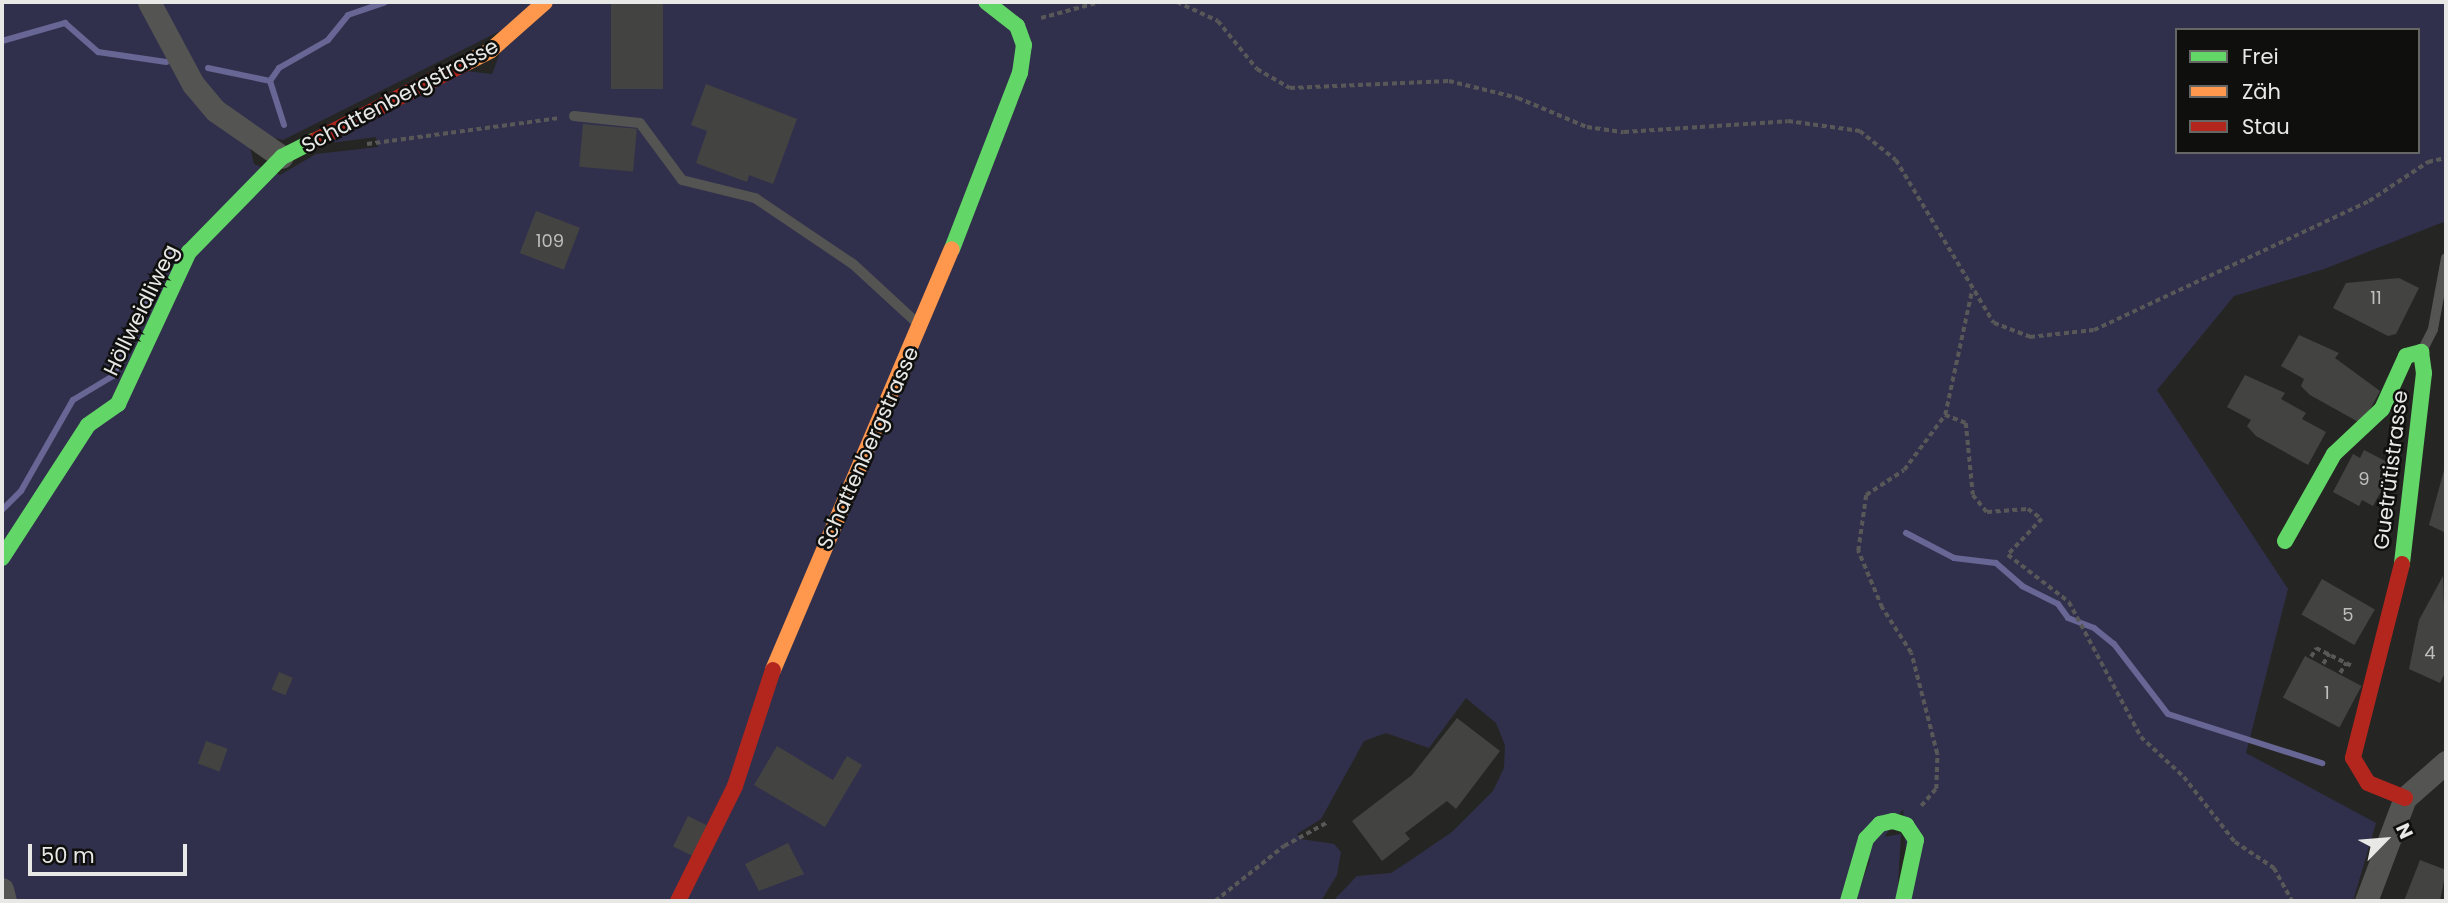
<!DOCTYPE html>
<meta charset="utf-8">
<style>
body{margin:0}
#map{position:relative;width:2448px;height:903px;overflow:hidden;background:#252624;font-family:Poppins,sans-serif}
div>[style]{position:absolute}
.green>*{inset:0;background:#31304c}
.stream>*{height:6px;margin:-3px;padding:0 3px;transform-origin:3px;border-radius:3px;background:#676694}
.building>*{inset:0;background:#434342;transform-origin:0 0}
.path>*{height:3.5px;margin-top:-1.75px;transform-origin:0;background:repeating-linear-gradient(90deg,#585858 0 5px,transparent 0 8.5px)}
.lane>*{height:10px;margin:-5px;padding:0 5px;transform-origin:5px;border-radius:5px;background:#545453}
.street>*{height:23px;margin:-11.5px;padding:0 11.5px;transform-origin:11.5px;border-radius:11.5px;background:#545453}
.fast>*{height:16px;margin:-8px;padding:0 8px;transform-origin:8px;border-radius:8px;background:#63d668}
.slow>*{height:16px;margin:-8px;padding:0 8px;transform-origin:8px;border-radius:8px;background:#ff974d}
.jam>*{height:16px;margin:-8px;padding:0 8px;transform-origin:8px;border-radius:8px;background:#b3261e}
span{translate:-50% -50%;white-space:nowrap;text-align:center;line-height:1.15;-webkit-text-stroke:5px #0f0f0e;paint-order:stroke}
.number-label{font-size:18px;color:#bfbfbd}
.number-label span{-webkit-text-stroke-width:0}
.street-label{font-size:21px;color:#e8e8e6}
.frame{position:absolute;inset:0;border:4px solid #e8e8e6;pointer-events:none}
.legend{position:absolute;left:2175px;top:28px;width:245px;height:126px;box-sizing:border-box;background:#0f0f0e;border:2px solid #666664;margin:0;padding:9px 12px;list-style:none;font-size:21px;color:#e8e8e6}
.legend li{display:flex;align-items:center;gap:14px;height:35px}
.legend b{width:35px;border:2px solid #666664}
.north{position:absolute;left:2350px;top:805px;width:70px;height:70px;-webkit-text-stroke:5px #0f0f0e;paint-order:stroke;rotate:65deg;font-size:19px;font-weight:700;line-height:28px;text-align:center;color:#e8e8e6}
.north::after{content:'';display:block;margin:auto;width:24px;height:32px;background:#e8e8e6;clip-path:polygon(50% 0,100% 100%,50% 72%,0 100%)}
.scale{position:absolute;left:28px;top:844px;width:159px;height:32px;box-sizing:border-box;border:4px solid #e8e8e6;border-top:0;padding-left:9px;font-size:21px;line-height:24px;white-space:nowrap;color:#e8e8e6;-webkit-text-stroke:5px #0f0f0e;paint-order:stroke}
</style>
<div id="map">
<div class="green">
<i style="clip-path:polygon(evenodd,2px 2px,538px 2px,522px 20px,283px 140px,267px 136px,250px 148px,254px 164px,280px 175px,316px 154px,378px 147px,376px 137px,323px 144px,465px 71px,492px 74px,500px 53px,552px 2px,2446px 2px,2446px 221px,2324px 269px,2234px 296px,2157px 390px,2288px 589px,2246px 753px,2376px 823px,2353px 901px,1909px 901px,1903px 809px,1842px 901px,1333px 901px,1357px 876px,1391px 873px,1411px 860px,1452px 832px,1493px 791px,1504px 768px,1505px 745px,1496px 723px,1466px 698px,1429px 748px,1386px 733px,1364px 741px,1321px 819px,1297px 834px,1301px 839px,1334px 844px,1341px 852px,1337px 875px,1321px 901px,2px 901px,2px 2px,2177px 30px,2418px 30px,2418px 152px,2177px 152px,2177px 30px)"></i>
<i style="clip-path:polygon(1901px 834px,1897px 901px,1855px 901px,1878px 838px)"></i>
</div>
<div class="stream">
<i style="left:2px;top:41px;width:66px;rotate:-15.9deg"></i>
<i style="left:65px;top:23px;width:44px;rotate:41.3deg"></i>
<i style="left:98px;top:52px;width:69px;rotate:8.4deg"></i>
<i style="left:208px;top:68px;width:63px;rotate:11.8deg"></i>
<i style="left:270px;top:81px;width:16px;rotate:-55deg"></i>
<i style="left:279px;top:68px;width:56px;rotate:-29.7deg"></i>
<i style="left:328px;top:40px;width:32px;rotate:-51deg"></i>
<i style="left:348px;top:15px;width:39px;rotate:-19deg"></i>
<i style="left:270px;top:81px;width:46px;rotate:72.3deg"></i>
<i style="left:2px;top:510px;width:27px;rotate:-45deg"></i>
<i style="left:21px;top:491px;width:105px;rotate:-60.3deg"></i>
<i style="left:73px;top:400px;width:47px;rotate:-31deg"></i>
<i style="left:113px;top:376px;width:136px;rotate:-65.3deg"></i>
<i style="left:1906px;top:533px;width:54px;rotate:27.5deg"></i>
<i style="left:1954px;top:558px;width:42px;rotate:6.8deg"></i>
<i style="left:1996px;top:563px;width:35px;rotate:41deg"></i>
<i style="left:2022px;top:586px;width:40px;rotate:26.6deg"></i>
<i style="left:2058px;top:604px;width:17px;rotate:54deg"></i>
<i style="left:2068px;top:618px;width:28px;rotate:21deg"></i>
<i style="left:2094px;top:628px;width:26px;rotate:39deg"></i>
<i style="left:2114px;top:644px;width:88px;rotate:52.4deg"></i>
<i style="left:2168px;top:714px;width:162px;rotate:17.7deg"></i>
</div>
<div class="building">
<i style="left:611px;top:2px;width:52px;height:87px"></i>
<i style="clip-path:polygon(706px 84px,797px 119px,773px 184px,749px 175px,747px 182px,696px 163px,707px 131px,691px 125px)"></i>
<i style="left:583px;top:124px;width:54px;height:43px;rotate:5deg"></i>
<i style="left:536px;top:211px;width:47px;height:45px;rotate:21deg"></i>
<i style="clip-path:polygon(2399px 278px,2419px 288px,2396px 334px,2388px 336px,2333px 308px,2346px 283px)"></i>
<i style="clip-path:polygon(2299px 335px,2339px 353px,2335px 358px,2380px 391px,2362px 424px,2310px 395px,2301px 386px,2304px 379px,2281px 366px)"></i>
<i style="clip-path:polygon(2245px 375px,2285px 393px,2281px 399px,2306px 413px,2302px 419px,2326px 432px,2308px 465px,2256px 436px,2247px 426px,2251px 420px,2227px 407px)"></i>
<i style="clip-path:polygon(2364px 450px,2395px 466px,2373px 506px,2362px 500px,2359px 506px,2333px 492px,2353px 454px,2360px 458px)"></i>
<i style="clip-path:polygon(2446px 463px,2446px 531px,2444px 532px,2429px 525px)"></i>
<i style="clip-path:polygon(2443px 576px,2446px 671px,2440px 683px,2409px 669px,2419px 620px)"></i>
<i style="left:2322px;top:579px;width:61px;height:41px;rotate:30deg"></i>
<i style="left:2305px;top:656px;width:64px;height:47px;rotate:28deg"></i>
<i style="left:279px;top:672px;width:15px;height:19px;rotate:23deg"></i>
<i style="clip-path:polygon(1457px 718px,1500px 751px,1456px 809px,1447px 801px,1405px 833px,1410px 839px,1382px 861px,1352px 821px,1412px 775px)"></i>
<i style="left:206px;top:741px;width:23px;height:24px;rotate:20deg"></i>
<i style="clip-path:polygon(777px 746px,833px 780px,847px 756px,862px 765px,825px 827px,754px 785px)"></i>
<i style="left:688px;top:816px;width:25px;height:34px;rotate:26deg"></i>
<i style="clip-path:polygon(788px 843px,804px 874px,759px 891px,745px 864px)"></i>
<i style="clip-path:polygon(2420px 860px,2446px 870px,2440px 901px,2404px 901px)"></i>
</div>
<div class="path">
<i style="left:1177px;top:2px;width:45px;rotate:24.9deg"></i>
<i style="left:1218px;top:21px;width:62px;rotate:50.9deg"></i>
<i style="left:1257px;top:69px;width:38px;rotate:30deg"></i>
<i style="left:1290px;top:88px;width:159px;rotate:-2.5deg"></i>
<i style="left:1449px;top:81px;width:71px;rotate:13.8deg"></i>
<i style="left:1518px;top:98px;width:75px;rotate:22.8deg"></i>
<i style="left:1587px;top:127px;width:37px;rotate:8deg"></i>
<i style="left:1624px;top:132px;width:164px;rotate:-3.8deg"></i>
<i style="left:1788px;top:121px;width:73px;rotate:7.9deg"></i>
<i style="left:1860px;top:131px;width:46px;rotate:38.9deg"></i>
<i style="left:1896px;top:160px;width:190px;rotate:59deg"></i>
<i style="left:1994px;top:323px;width:39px;rotate:21deg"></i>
<i style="left:2030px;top:337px;width:64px;rotate:-6.2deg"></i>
<i style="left:2094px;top:330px;width:304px;rotate:-25.1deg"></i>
<i style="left:2369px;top:201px;width:71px;rotate:-33.5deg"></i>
<i style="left:2428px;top:162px;width:18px;rotate:-13deg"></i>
<i style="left:1041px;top:18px;width:61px;rotate:-15.2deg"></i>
<i style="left:367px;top:144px;width:195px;rotate:-7.7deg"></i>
<i style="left:1945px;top:415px;width:22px;rotate:21deg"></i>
<i style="left:1966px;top:423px;width:72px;rotate:84.4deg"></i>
<i style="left:1973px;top:495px;width:22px;rotate:51deg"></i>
<i style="left:1987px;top:512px;width:41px;rotate:-4.2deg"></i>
<i style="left:2028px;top:509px;width:17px;rotate:36deg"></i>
<i style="left:2042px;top:519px;width:50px;rotate:133.4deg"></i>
<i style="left:2008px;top:555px;width:77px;rotate:37.6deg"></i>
<i style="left:2069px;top:602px;width:153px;rotate:61.9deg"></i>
<i style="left:2141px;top:737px;width:59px;rotate:42.9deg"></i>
<i style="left:2184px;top:777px;width:83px;rotate:51.9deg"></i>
<i style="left:2235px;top:842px;width:47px;rotate:33.7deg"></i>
<i style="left:2274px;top:868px;width:38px;rotate:61deg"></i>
<i style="left:2311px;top:657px;width:10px;rotate:-61deg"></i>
<i style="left:2316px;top:648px;width:40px;rotate:26.6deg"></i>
<i style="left:2323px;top:664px;width:12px;rotate:-59deg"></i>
<i style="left:2340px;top:673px;width:12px;rotate:-59deg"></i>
<i style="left:1921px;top:806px;width:23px;rotate:-49deg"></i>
<i style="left:1936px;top:789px;width:35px;rotate:-88deg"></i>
<i style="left:1937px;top:754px;width:104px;rotate:-104.4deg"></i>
<i style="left:1911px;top:653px;width:54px;rotate:-122.8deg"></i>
<i style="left:1882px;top:608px;width:62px;rotate:-112.8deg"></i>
<i style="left:1858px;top:551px;width:57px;rotate:-81.9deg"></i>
<i style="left:1866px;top:495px;width:45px;rotate:-33.3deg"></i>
<i style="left:1904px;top:470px;width:69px;rotate:-53.3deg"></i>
<i style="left:1945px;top:415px;width:128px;rotate:-77.8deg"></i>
<i style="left:1215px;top:901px;width:88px;rotate:-38.6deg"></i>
<i style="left:1284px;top:846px;width:48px;rotate:-28.7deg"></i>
</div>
<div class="lane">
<i style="left:574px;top:116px;width:66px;rotate:6.1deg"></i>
<i style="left:640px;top:123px;width:71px;rotate:53.6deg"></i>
<i style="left:682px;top:180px;width:75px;rotate:13.9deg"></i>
<i style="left:755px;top:198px;width:118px;rotate:34deg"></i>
<i style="left:853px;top:264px;width:88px;rotate:42.7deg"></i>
<i style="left:2423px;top:349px;width:22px;rotate:-63deg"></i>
<i style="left:2433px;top:329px;width:72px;rotate:-79.6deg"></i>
</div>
<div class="street">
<i style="left:149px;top:2px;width:93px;rotate:61.8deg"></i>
<i style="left:193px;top:84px;width:35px;rotate:50deg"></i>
<i style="left:216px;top:111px;width:80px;rotate:34.9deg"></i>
<i style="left:2px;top:889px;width:12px;rotate:76deg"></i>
<i style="left:2366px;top:901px;width:110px;rotate:-69.3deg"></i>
<i style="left:2405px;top:798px;width:55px;rotate:-41.3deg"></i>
</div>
<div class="fast">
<i style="left:952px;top:249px;width:189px;rotate:-68.9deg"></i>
<i style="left:1020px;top:73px;width:28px;rotate:-82deg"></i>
<i style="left:1024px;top:45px;width:20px;rotate:-110deg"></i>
<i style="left:1017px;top:26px;width:39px;rotate:-142deg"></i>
<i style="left:2285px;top:541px;width:100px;rotate:-60.6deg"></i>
<i style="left:2334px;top:454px;width:66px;rotate:-43.2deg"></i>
<i style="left:2382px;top:409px;width:58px;rotate:-65.6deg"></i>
<i style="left:2406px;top:356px;width:16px;rotate:-15deg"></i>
<i style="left:2421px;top:352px;width:21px;rotate:82deg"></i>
<i style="left:2424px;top:373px;width:192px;rotate:96.6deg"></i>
<i style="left:2px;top:558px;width:158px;rotate:-57.1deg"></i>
<i style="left:88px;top:425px;width:37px;rotate:-35deg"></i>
<i style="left:118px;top:404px;width:168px;rotate:-65deg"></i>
<i style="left:189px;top:252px;width:133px;rotate:-45.6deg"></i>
<i style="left:282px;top:157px;width:36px;rotate:-27deg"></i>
<i style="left:1848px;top:901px;width:65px;rotate:-73.8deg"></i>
<i style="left:1866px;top:839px;width:21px;rotate:-47deg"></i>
<i style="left:1880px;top:824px;width:13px;rotate:-13deg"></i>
<i style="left:1893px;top:821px;width:14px;rotate:17deg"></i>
<i style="left:1906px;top:825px;width:18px;rotate:56deg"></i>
<i style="left:1916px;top:840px;width:62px;rotate:102deg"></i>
</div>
<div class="slow">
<i style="left:466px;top:63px;width:28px;rotate:-27deg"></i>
<i style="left:491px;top:50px;width:72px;rotate:-41.6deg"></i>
<i style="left:773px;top:670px;width:457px;rotate:-67deg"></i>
</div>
<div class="jam">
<i style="left:314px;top:141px;width:171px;rotate:-27.2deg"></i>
<i style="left:2402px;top:564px;width:200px;rotate:104.2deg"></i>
<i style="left:2353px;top:758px;width:29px;rotate:59deg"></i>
<i style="left:2368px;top:783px;width:40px;rotate:22deg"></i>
<i style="left:678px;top:901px;width:128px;rotate:-63.6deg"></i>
<i style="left:735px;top:786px;width:122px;rotate:-71.9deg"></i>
</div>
<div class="number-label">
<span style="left:550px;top:241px">109</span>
<span style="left:2376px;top:298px">11</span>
<span style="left:2364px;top:479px">9</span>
<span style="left:2348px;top:615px">5</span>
<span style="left:2430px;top:653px">4</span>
<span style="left:2327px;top:693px">1</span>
</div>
<div class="street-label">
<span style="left:400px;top:96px;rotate:-28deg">Schattenbergstrasse</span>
<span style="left:141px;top:310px;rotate:-64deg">Höllweidliweg</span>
<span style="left:868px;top:448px;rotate:-66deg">Schattenbergstrasse</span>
<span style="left:2391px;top:470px;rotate:-83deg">Guetrütistrasse</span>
</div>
<div class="frame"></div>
<ul class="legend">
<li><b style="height:9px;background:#63d668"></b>Frei</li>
<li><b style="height:9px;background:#ff974d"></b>Zäh</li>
<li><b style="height:9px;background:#b3261e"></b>Stau</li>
</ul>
<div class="north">N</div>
<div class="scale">50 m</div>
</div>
